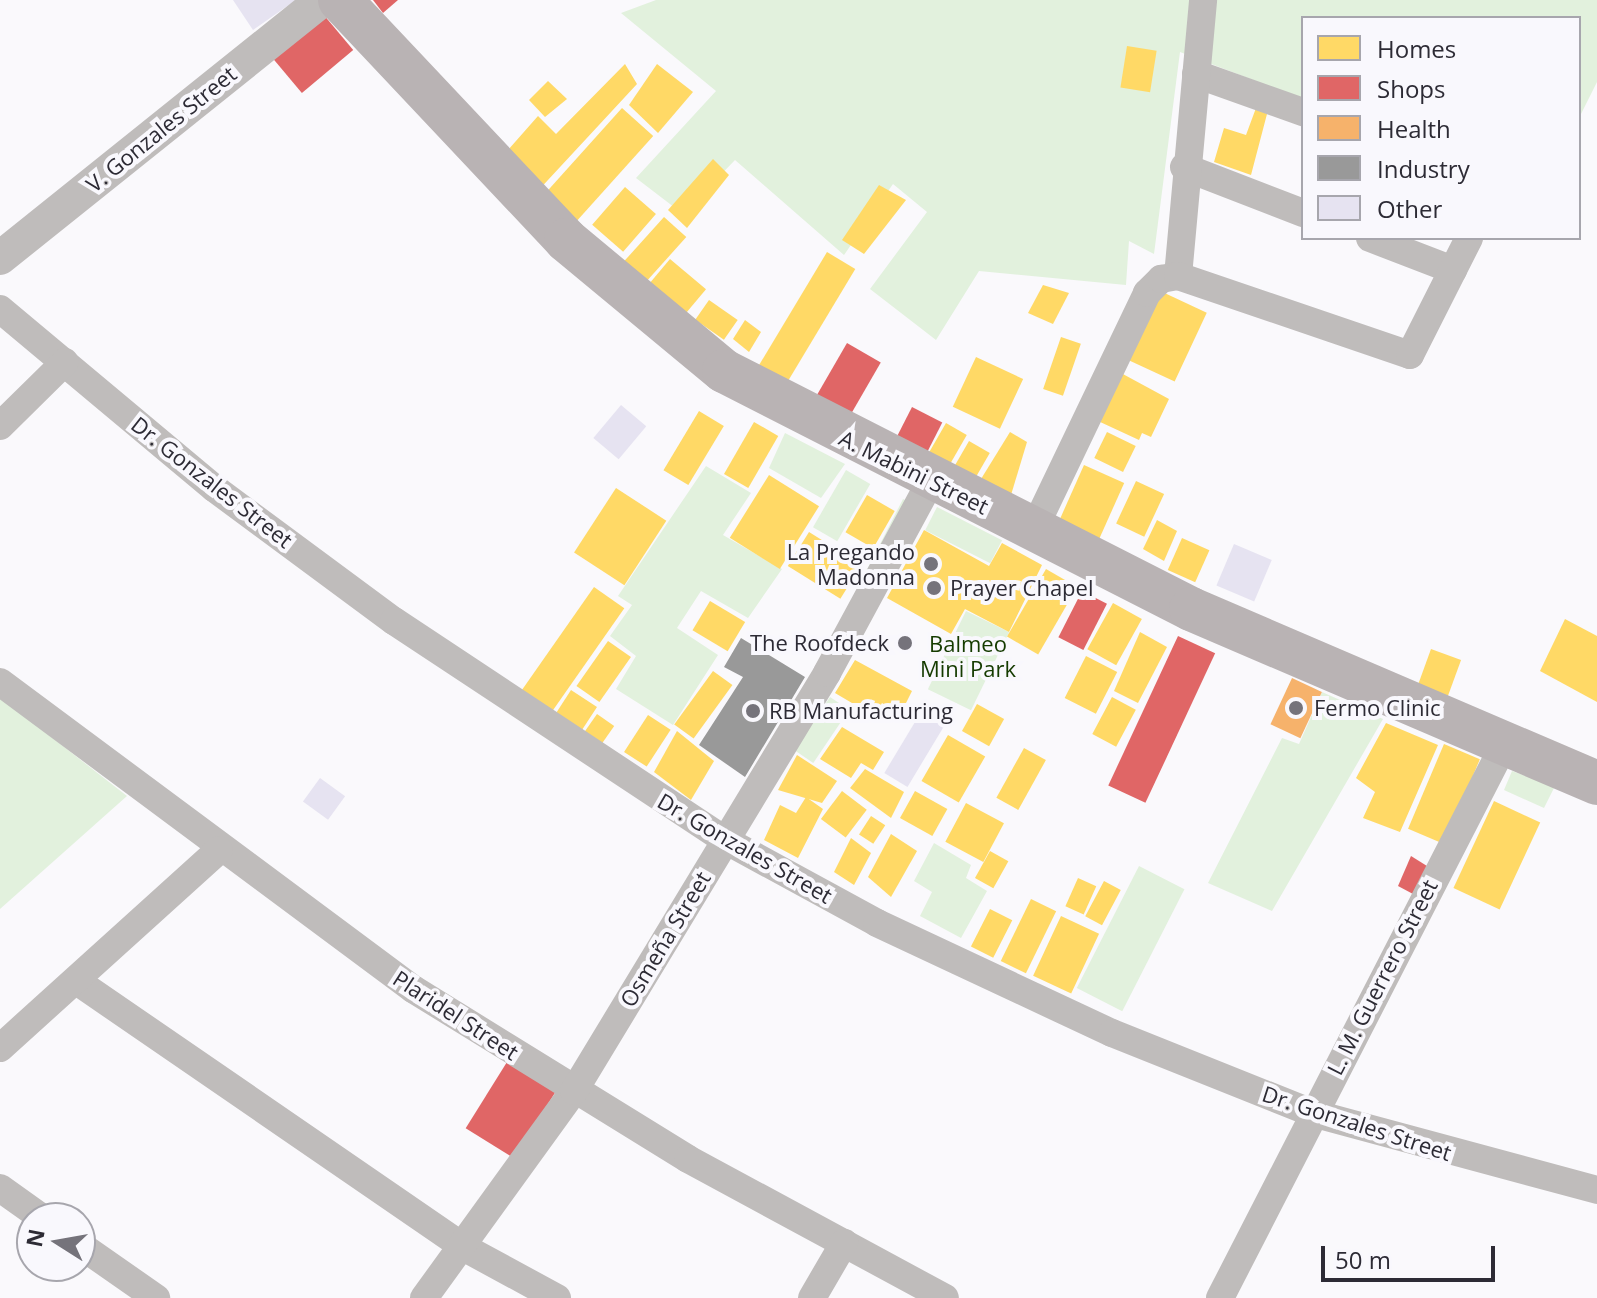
<!DOCTYPE html>
<meta charset="utf-8">
<style>
body{margin:0}
#map{position:relative;width:1597px;height:1298px;overflow:hidden;background:#faf9fc;font-family:"Open Sans",sans-serif}
div>[style]{position:absolute}
.green>*{inset:0;background:#e2f1dd;transform-origin:0 0}
.homes>*{inset:0;background:#ffd966;transform-origin:0 0}
.shops>*{inset:0;background:#e06666;transform-origin:0 0}
.health>*{inset:0;background:#f6b26b;transform-origin:0 0}
.industry>*{inset:0;background:#999}
.building>*{inset:0;background:#e6e3f1;transform-origin:0 0}
.minor>*{height:28px;margin:-14px;padding:0 14px;transform-origin:14px;border-radius:14px;background:#bfbcbb}
.tertiary>*{height:34px;margin:-17px;padding:0 17px;transform-origin:17px;border-radius:17px;background:#bfbcbb}
.primary>*{height:44px;margin:-22px;padding:0 22px;transform-origin:22px;border-radius:22px;background:#b9b3b4}
.dots>*{width:22px;height:22px;translate:-50% -50%;box-sizing:border-box;border:4px solid #f9f8fd;border-radius:50%}
span{translate:-50% -50%;white-space:nowrap;text-align:center;line-height:1.15;-webkit-text-stroke:8px #f9f8fd;paint-order:stroke}
.street-label{font-size:22px;color:#2d2b35}
.poi-label{font-size:22px;color:#2d2b35}
.right{translate:-100% -50%;text-align:right}
.left{translate:0 -50%;text-align:left}
.park-label{font-size:22px;color:#153b00}
.legend{position:absolute;left:1301px;top:16px;width:280px;height:224px;box-sizing:border-box;background:#f9f8fd;border:2px solid #a7a6ad;margin:0;padding:10px 14px;list-style:none;font-size:24px;color:#2d2b35}
.legend li{display:flex;align-items:center;gap:16px;height:40px}
.legend b{width:40px;border:2px solid #a7a6ad}
.north{position:absolute;left:16px;top:1202px;width:80px;height:80px;box-sizing:border-box;background:#f9f8fd;border:2px solid #a7a6ad;border-radius:50%;rotate:281deg;font-size:22px;font-weight:700;line-height:32px;text-align:center;color:#2d2b35}
.north::after{content:'';display:block;margin:auto;width:28px;height:36px;background:#75737b;clip-path:polygon(50% 0,100% 100%,50% 72%,0 100%)}
.scale{position:absolute;left:1321px;top:1246px;width:174px;height:36px;box-sizing:border-box;border:4px solid #2d2b35;border-top:0;padding-left:10px;font-size:24px;line-height:28px;white-space:nowrap;color:#2d2b35;-webkit-text-stroke:6px #f9f8fd;paint-order:stroke}
</style>
<div id="map">
<div class="green">
<i style="clip-path:polygon(656px 0,1597px 0,1597px 82px,1579px 118px,1579px 18px,1303px 18px,1303px 99px,1180px 52px,1154px 254px,1129px 241px,1126px 285px,979px 271px,936px 340px,870px 289px,927px 212px,893px 184px,844px 255px,735px 160px,683px 214px,636px 178px,716px 91px,621px 13px)"></i>
<i style="clip-path:polygon(785px 433px,845px 464px,821px 498px,769px 468px)"></i>
<i style="clip-path:polygon(706px 466px,751px 493px,723px 535px,782px 569px,748px 618px,701px 591px,677px 628px,718px 655px,673px 725px,616px 689px,636px 656px,610px 636px,632px 605px,618px 596px)"></i>
<i style="left:846px;top:470px;width:28px;height:66px;rotate:30deg"></i>
<i style="left:903px;top:499px;width:13px;height:116px;rotate:27deg"></i>
<i style="left:937px;top:507px;width:73px;height:26px;rotate:27deg"></i>
<i style="left:966px;top:611px;width:48px;height:87px;rotate:26deg"></i>
<i style="clip-path:polygon(1322px 692px,1383px 719px,1272px 911px,1208px 883px,1282px 738px,1299px 744px)"></i>
<i style="clip-path:polygon(0 697px,127px 796px,0 909px)"></i>
<i style="left:830px;top:697px;width:23px;height:64px;rotate:34deg"></i>
<i style="clip-path:polygon(1512px 771px,1555px 786px,1544px 808px,1504px 790px)"></i>
<i style="clip-path:polygon(934px 843px,971px 865px,966px 878px,987px 891px,961px 938px,920px 916px,932px 892px,914px 881px)"></i>
<i style="left:1139px;top:866px;width:51px;height:137px;rotate:27deg"></i>
</div>
<div class="homes">
<i style="left:1127px;top:46px;width:30px;height:42px;rotate:9deg"></i>
<i style="clip-path:polygon(625px 64px,637px 84px,535px 194px,508px 150px,538px 116px,556px 134px)"></i>
<i style="clip-path:polygon(657px 64px,693px 92px,658px 133px,629px 105px)"></i>
<i style="clip-path:polygon(548px 81px,567px 99px,545px 117px,529px 100px)"></i>
<i style="left:622px;top:108px;width:42px;height:125px;rotate:42deg"></i>
<i style="clip-path:polygon(1256px 108px,1267px 114px,1251px 175px,1214px 162px,1224px 128px,1246px 135px)"></i>
<i style="clip-path:polygon(713px 159px,729px 175px,687px 228px,668px 210px)"></i>
<i style="clip-path:polygon(879px 185px,906px 200px,864px 254px,842px 240px)"></i>
<i style="left:625px;top:187px;width:41px;height:50px;rotate:41deg"></i>
<i style="left:664px;top:217px;width:30px;height:59px;rotate:42deg"></i>
<i style="left:827px;top:252px;width:33px;height:137px;rotate:31deg"></i>
<i style="left:670px;top:259px;width:47px;height:33px;rotate:40deg"></i>
<i style="clip-path:polygon(1043px 285px,1069px 293px,1053px 324px,1028px 313px)"></i>
<i style="left:1156px;top:289px;width:56px;height:76px;rotate:25deg"></i>
<i style="left:709px;top:300px;width:35px;height:24px;rotate:35deg"></i>
<i style="clip-path:polygon(745px 320px,761px 332px,749px 352px,733px 339px)"></i>
<i style="left:1061px;top:337px;width:21px;height:55px;rotate:19deg"></i>
<i style="left:976px;top:357px;width:52px;height:55px;rotate:25deg"></i>
<i style="clip-path:polygon(1121px 373px,1169px 399px,1151px 437px,1142px 433px,1139px 440px,1098px 421px)"></i>
<i style="left:699px;top:411px;width:29px;height:69px;rotate:31deg"></i>
<i style="left:754px;top:422px;width:28px;height:60px;rotate:30deg"></i>
<i style="left:946px;top:423px;width:24px;height:36px;rotate:30deg"></i>
<i style="clip-path:polygon(1010px 432px,1027px 442px,1011px 495px,981px 479px)"></i>
<i style="left:1107px;top:432px;width:32px;height:29px;rotate:26deg"></i>
<i style="left:969px;top:441px;width:24px;height:30px;rotate:30deg"></i>
<i style="left:1084px;top:465px;width:44px;height:64px;rotate:24deg"></i>
<i style="left:769px;top:475px;width:59px;height:74px;rotate:32deg"></i>
<i style="left:1136px;top:481px;width:31px;height:47px;rotate:25deg"></i>
<i style="left:616px;top:488px;width:60px;height:77px;rotate:33deg"></i>
<i style="left:867px;top:495px;width:32px;height:43px;rotate:30deg"></i>
<i style="clip-path:polygon(1157px 520px,1177px 531px,1164px 561px,1143px 549px)"></i>
<i style="clip-path:polygon(924px 530px,989px 566px,1002px 543px,1042px 565px,1009px 632px,965px 609px,951px 634px,887px 598px)"></i>
<i style="left:809px;top:532px;width:62px;height:40px;rotate:32deg"></i>
<i style="left:1182px;top:538px;width:30px;height:35px;rotate:24deg"></i>
<i style="left:1046px;top:569px;width:36px;height:78px;rotate:30deg"></i>
<i style="left:594px;top:587px;width:37px;height:129px;rotate:35deg"></i>
<i style="left:710px;top:601px;width:41px;height:34px;rotate:31deg"></i>
<i style="left:1113px;top:603px;width:33px;height:53px;rotate:29deg"></i>
<i style="clip-path:polygon(1565px 619px,1597px 636px,1597px 702px,1540px 671px)"></i>
<i style="clip-path:polygon(1140px 632px,1167px 647px,1138px 703px,1114px 691px)"></i>
<i style="left:608px;top:641px;width:28px;height:55px;rotate:35deg"></i>
<i style="left:1431px;top:649px;width:32px;height:39px;rotate:20deg"></i>
<i style="left:1086px;top:656px;width:35px;height:47px;rotate:27deg"></i>
<i style="clip-path:polygon(855px 660px,912px 691px,900px 715px,882px 703px,874px 716px,835px 693px)"></i>
<i style="left:713px;top:671px;width:24px;height:66px;rotate:36deg"></i>
<i style="left:571px;top:690px;width:31px;height:30px;rotate:33deg"></i>
<i style="left:1112px;top:697px;width:27px;height:42px;rotate:28deg"></i>
<i style="left:977px;top:704px;width:31px;height:31px;rotate:29deg"></i>
<i style="left:597px;top:714px;width:21px;height:25px;rotate:35deg"></i>
<i style="left:648px;top:715px;width:27px;height:44px;rotate:33deg"></i>
<i style="clip-path:polygon(1386px 723px,1438px 745px,1400px 832px,1363px 818px,1375px 792px,1356px 778px)"></i>
<i style="clip-path:polygon(842px 727px,884px 752px,873px 770px,861px 763px,851px 778px,820px 759px)"></i>
<i style="clip-path:polygon(677px 731px,714px 761px,691px 800px,654px 772px)"></i>
<i style="left:948px;top:735px;width:43px;height:53px;rotate:30deg"></i>
<i style="left:1444px;top:744px;width:39px;height:92px;rotate:23deg"></i>
<i style="left:1024px;top:748px;width:25px;height:57px;rotate:29deg"></i>
<i style="clip-path:polygon(797px 755px,837px 781px,822px 803px,778px 790px)"></i>
<i style="clip-path:polygon(865px 769px,904px 792px,891px 818px,850px 788px)"></i>
<i style="left:842px;top:791px;width:31px;height:35px;rotate:37deg"></i>
<i style="left:915px;top:791px;width:37px;height:31px;rotate:29deg"></i>
<i style="clip-path:polygon(806px 797px,823px 809px,798px 858px,764px 840px,780px 805px,796px 813px)"></i>
<i style="left:1494px;top:801px;width:51px;height:96px;rotate:25deg"></i>
<i style="left:966px;top:803px;width:43px;height:44px;rotate:28deg"></i>
<i style="left:871px;top:816px;width:17px;height:22px;rotate:33deg"></i>
<i style="clip-path:polygon(891px 834px,917px 851px,891px 897px,868px 877px)"></i>
<i style="clip-path:polygon(851px 838px,871px 853px,854px 885px,834px 872px)"></i>
<i style="left:990px;top:851px;width:21px;height:31px;rotate:29deg"></i>
<i style="left:1078px;top:878px;width:20px;height:31px;rotate:24deg"></i>
<i style="left:1104px;top:881px;width:19px;height:40px;rotate:28deg"></i>
<i style="left:1031px;top:899px;width:28px;height:69px;rotate:26deg"></i>
<i style="left:990px;top:909px;width:25px;height:42px;rotate:27deg"></i>
<i style="left:1061px;top:916px;width:42px;height:66px;rotate:25deg"></i>
</div>
<div class="shops">
<i style="clip-path:polygon(373px 0,398px 0,383px 13px)"></i>
<i style="left:323px;top:14px;width:47px;height:67px;rotate:50deg"></i>
<i style="left:847px;top:343px;width:39px;height:61px;rotate:30deg"></i>
<i style="left:912px;top:407px;width:34px;height:37px;rotate:27deg"></i>
<i style="left:1082px;top:591px;width:28px;height:52px;rotate:27deg"></i>
<i style="left:1178px;top:636px;width:41px;height:165px;rotate:25deg"></i>
<i style="clip-path:polygon(1411px 856px,1427px 866px,1413px 894px,1398px 886px)"></i>
<i style="left:507px;top:1062px;width:57px;height:78px;rotate:32deg"></i>
</div>
<div class="health">
<i style="left:1292px;top:678px;width:33px;height:51px;rotate:25deg"></i>
</div>
<div class="industry">
<i style="clip-path:polygon(741px 638px,805px 677px,745px 777px,699px 745px,743px 677px,724px 667px)"></i>
</div>
<div class="building">
<i style="clip-path:polygon(233px 0,296px 0,253px 30px)"></i>
<i style="left:621px;top:405px;width:33px;height:43px;rotate:40deg"></i>
<i style="left:1234px;top:544px;width:41px;height:45px;rotate:23deg"></i>
<i style="left:924px;top:707px;width:27px;height:77px;rotate:31deg"></i>
<i style="left:320px;top:778px;width:31px;height:29px;rotate:36deg"></i>
</div>
<div class="minor">
<i style="left:1196px;top:74px;width:114px;rotate:19.6deg"></i>
<i style="left:1184px;top:167px;width:128px;rotate:21.1deg"></i>
<i style="left:1370px;top:238px;width:89px;rotate:21.1deg"></i>
<i style="left:1178px;top:276px;width:277px;rotate:-84.8deg"></i>
<i style="left:0;top:309px;width:279px;rotate:39.9deg"></i>
<i style="left:214px;top:488px;width:224px;rotate:36.5deg"></i>
<i style="left:394px;top:621px;width:397px;rotate:33.5deg"></i>
<i style="left:725px;top:840px;width:173px;rotate:28.6deg"></i>
<i style="left:877px;top:923px;width:259px;rotate:25.1deg"></i>
<i style="left:1112px;top:1033px;width:215px;rotate:21.8deg"></i>
<i style="left:1312px;top:1113px;width:295px;rotate:15.1deg"></i>
<i style="left:0;top:426px;width:91px;rotate:-44.6deg"></i>
<i style="left:1034px;top:529px;width:262px;rotate:-64.4deg"></i>
<i style="left:1147px;top:293px;width:20px;rotate:-45deg"></i>
<i style="left:1161px;top:279px;width:17px;rotate:-10deg"></i>
<i style="left:1178px;top:276px;width:245px;rotate:18.8deg"></i>
<i style="left:1410px;top:355px;width:131px;rotate:-63.2deg"></i>
<i style="left:0;top:682px;width:515px;rotate:36.62deg"></i>
<i style="left:413px;top:989px;width:323px;rotate:31.7deg"></i>
<i style="left:688px;top:1159px;width:292px;rotate:28.4deg"></i>
<i style="left:78px;top:982px;width:467px;rotate:34.5deg"></i>
<i style="left:463px;top:1247px;width:107px;rotate:28.5deg"></i>
<i style="left:0;top:1048px;width:295px;rotate:-42.1deg"></i>
<i style="left:0;top:1188px;width:52px;rotate:35.5deg"></i>
<i style="left:80px;top:1245px;width:93px;rotate:34.9deg"></i>
<i style="left:424px;top:1298px;width:256px;rotate:-54.1deg"></i>
<i style="left:574px;top:1091px;width:489px;rotate:-58.8deg"></i>
<i style="left:827px;top:673px;width:218px;rotate:-61.6deg"></i>
<i style="left:812px;top:1298px;width:64px;rotate:-59.8deg"></i>
<i style="left:1220px;top:1298px;width:624px;rotate:-62.82deg"></i>
</div>
<div class="tertiary">
<i style="left:0;top:258px;width:413px;rotate:-38.7deg"></i>
</div>
<div class="primary">
<i style="left:340px;top:0;width:330px;rotate:46.7deg"></i>
<i style="left:566px;top:240px;width:205px;rotate:39.7deg"></i>
<i style="left:724px;top:371px;width:524px;rotate:27.01deg"></i>
<i style="left:1191px;top:609px;width:442px;rotate:23.2deg"></i>
</div>
<div class="dots">
<i style="left:931px;top:564px;background:#75737b"></i>
<i style="left:934px;top:588px;background:#75737b"></i>
<i style="left:905px;top:643px;background:#75737b"></i>
<i style="left:1296px;top:708px;background:#75737b"></i>
<i style="left:753px;top:711px;background:#75737b"></i>
</div>
<div class="street-label">
<span style="left:161px;top:129px;rotate:-39deg">V. Gonzales Street</span>
<span style="left:914px;top:472px;rotate:26deg">A. Mabini Street</span>
<span style="left:212px;top:482px;rotate:38deg">Dr. Gonzales Street</span>
<span style="left:745px;top:848px;rotate:30deg">Dr. Gonzales Street</span>
<span style="left:665px;top:939px;rotate:-59deg">Osmeña Street</span>
<span style="left:1382px;top:977px;rotate:-63deg">L. M. Guerrero Street</span>
<span style="left:456px;top:1015px;rotate:33deg">Plaridel Street</span>
<span style="left:1357px;top:1123px;rotate:18deg">Dr. Gonzales Street</span>
</div>
<div class="poi-label">
<span class="right" style="left:915px;top:564px">La Pregando<br>Madonna</span>
<span class="left" style="left:950px;top:588px">Prayer Chapel</span>
<span class="right" style="left:889px;top:643px">The Roofdeck</span>
<span class="left" style="left:1314px;top:708px">Fermo Clinic</span>
<span class="left" style="left:769px;top:711px">RB Manufacturing</span>
</div>
<div class="park-label">
<span style="left:968px;top:656px">Balmeo<br>Mini Park</span>
</div>
<ul class="legend">
<li><b style="height:22px;background:#ffd966"></b>Homes</li>
<li><b style="height:22px;background:#e06666"></b>Shops</li>
<li><b style="height:22px;background:#f6b26b"></b>Health</li>
<li><b style="height:22px;background:#999"></b>Industry</li>
<li><b style="height:22px;background:#e6e3f1"></b>Other</li>
</ul>
<div class="north">N</div>
<div class="scale">50 m</div>
</div>
